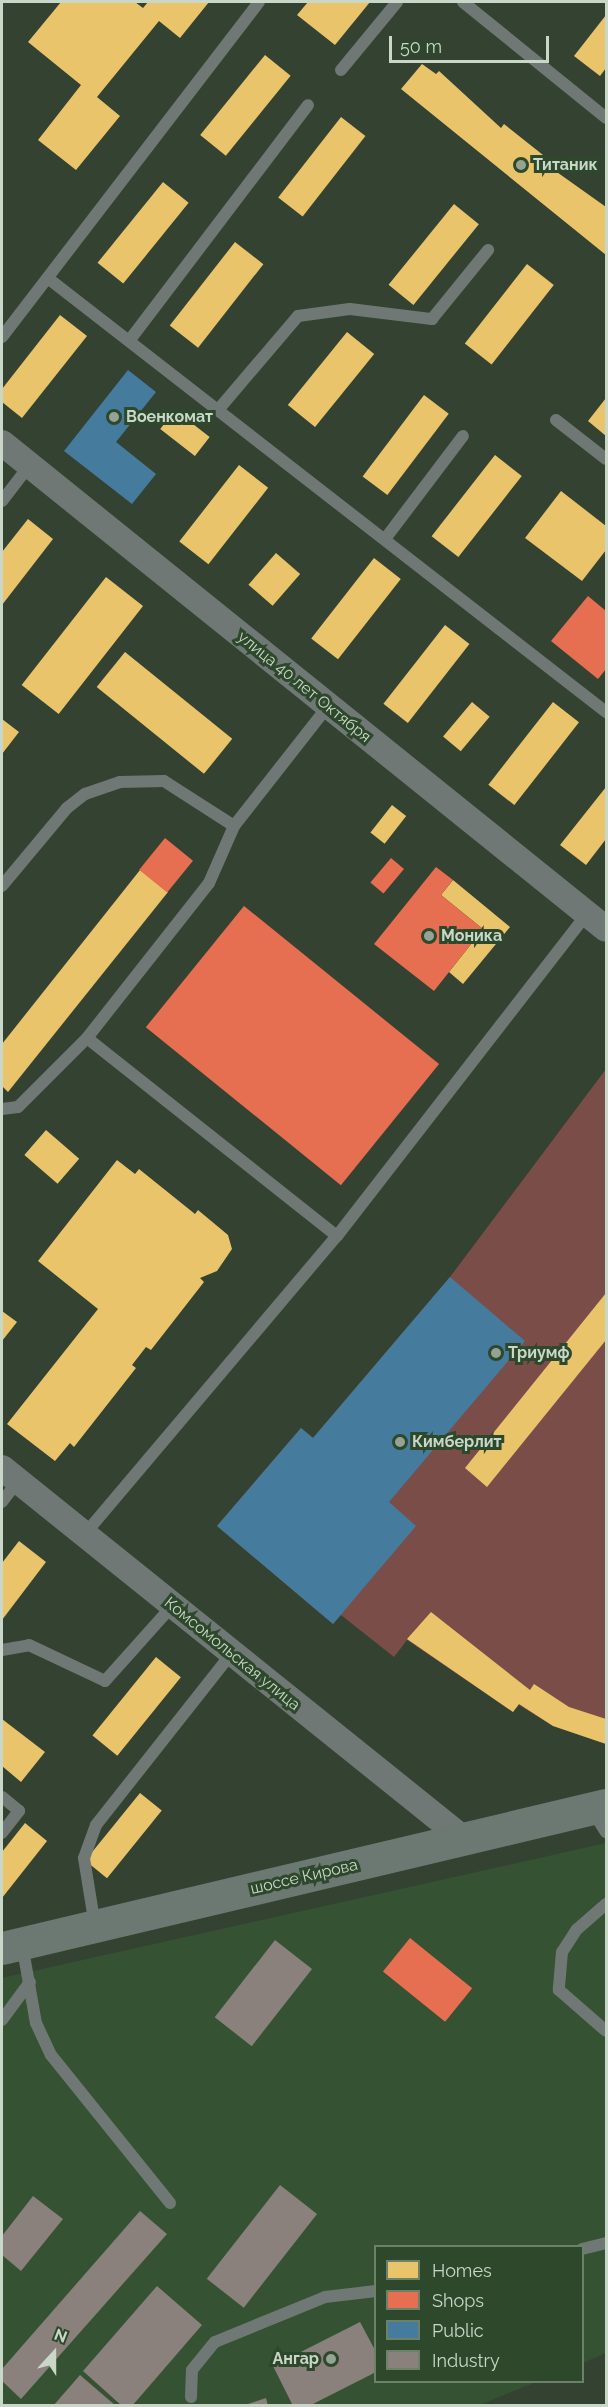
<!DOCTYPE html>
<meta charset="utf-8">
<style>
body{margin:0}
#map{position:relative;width:608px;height:2407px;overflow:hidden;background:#344232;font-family:Raleway,sans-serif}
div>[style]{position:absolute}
.built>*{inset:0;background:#355232}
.green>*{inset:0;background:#7b4d49}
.homes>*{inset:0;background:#e9c46a;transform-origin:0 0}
.shops>*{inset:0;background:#e76f51;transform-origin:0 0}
.public>*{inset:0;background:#457b9d}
.industry>*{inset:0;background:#8a817c;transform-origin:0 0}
.lane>*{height:12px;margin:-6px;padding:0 6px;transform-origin:6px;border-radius:6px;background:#707876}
.street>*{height:26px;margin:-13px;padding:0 13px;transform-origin:13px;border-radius:13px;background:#707876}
.primary>*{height:33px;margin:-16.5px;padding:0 16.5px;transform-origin:16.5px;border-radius:16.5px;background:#6c7973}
.dots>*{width:16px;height:16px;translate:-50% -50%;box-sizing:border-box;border:3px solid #2e482c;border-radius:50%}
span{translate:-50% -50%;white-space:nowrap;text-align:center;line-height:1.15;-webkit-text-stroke:6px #2e482c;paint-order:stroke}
.poi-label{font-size:16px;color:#c8d7c7;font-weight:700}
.left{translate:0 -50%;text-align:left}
.right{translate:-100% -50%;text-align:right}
.street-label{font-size:16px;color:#c8d7c7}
.frame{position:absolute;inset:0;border:3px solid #c8d7c7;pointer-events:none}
.legend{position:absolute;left:374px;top:2245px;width:210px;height:138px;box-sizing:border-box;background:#2e482c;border:2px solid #6c816a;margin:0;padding:8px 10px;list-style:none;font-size:18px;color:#c8d7c7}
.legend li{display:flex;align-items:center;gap:12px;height:30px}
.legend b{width:30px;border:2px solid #6c816a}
.north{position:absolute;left:24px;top:2323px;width:60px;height:60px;-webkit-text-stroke:4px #2e482c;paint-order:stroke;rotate:21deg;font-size:16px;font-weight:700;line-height:24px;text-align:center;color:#c8d7c7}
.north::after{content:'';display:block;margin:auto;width:21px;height:27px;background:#c8d7c7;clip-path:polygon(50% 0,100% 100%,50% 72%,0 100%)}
.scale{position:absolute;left:389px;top:36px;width:160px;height:27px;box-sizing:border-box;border:3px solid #c8d7c7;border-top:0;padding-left:8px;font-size:18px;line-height:21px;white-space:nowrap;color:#c8d7c7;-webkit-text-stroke:4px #2e482c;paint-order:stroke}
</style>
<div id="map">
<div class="built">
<i style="clip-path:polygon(606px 1843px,606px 2353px,583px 2363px,582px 2246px,376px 2246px,376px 2382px,536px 2382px,477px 2406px,2px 2405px,2px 1978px)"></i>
</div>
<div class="green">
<i style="clip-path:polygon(606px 1069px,606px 1744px,553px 1726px,519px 1705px,513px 1712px,407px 1640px,394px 1657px,341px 1615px,333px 1624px,217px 1526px,301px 1428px,313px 1438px,450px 1277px)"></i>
</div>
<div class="homes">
<i style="clip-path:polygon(61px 2px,135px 2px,143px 8px,148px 2px,209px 2px,180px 38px,159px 21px,97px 97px,120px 116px,76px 170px,38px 140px,81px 85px,28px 42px)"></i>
<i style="clip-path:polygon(308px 2px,370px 2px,335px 45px,297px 15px)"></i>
<i style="clip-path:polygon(606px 15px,606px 68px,600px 76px,574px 56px)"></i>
<i style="left:265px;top:55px;width:33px;height:103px;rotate:39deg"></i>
<i style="clip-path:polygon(422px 64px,436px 74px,439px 71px,501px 128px,504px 124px,543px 155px,540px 159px,554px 170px,606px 207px,606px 255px,401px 89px)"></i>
<i style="left:341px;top:117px;width:31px;height:102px;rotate:38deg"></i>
<i style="left:163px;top:182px;width:33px;height:104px;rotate:39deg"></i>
<i style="left:454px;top:204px;width:32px;height:104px;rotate:39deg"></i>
<i style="left:235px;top:242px;width:36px;height:106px;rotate:38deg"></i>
<i style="left:527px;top:264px;width:34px;height:101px;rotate:38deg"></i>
<i style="clip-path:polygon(60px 315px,87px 336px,22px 418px,2px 402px,2px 389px)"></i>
<i style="left:347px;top:332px;width:35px;height:94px;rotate:39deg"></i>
<i style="left:424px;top:395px;width:31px;height:102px;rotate:37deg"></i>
<i style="clip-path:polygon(606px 398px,606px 436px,588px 421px)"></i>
<i style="left:175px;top:410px;width:44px;height:24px;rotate:38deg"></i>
<i style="left:495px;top:455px;width:34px;height:103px;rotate:38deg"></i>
<i style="left:239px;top:465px;width:37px;height:97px;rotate:38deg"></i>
<i style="clip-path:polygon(561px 491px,606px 526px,606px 550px,582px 581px,525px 538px)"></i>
<i style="clip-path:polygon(28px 519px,53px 539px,2px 605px,2px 552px)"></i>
<i style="left:276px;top:553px;width:32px;height:42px;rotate:41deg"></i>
<i style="left:374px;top:558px;width:34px;height:102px;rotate:38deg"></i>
<i style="left:106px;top:577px;width:47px;height:137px;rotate:38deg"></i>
<i style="left:445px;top:625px;width:31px;height:100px;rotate:38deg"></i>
<i style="left:125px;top:652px;width:138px;height:45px;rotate:39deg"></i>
<i style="left:472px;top:702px;width:23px;height:45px;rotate:40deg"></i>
<i style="left:553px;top:702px;width:33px;height:105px;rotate:38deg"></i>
<i style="clip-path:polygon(2px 719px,19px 732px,2px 754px)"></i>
<i style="clip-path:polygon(606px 787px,606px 839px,586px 865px,560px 845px)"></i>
<i style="left:392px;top:805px;width:18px;height:35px;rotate:38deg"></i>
<i style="clip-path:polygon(140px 870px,168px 892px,8px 1092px,2px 1086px,2px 1044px)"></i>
<i style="clip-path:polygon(453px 880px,510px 927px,463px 984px,449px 972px,483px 929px,441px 895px)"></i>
<i style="left:46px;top:1130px;width:44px;height:33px;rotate:41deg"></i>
<i style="clip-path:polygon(117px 1160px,135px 1174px,139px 1169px,195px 1214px,198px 1210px,228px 1235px,232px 1249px,217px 1271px,200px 1278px,204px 1282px,151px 1350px,146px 1347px,132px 1365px,136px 1368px,74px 1447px,70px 1443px,55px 1461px,7px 1424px,98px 1309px,38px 1261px)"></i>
<i style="clip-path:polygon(606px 1293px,606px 1340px,487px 1487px,465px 1468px)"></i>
<i style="clip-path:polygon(2px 1311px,17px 1322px,2px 1341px)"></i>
<i style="clip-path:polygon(19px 1541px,46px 1562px,2px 1620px,2px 1563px)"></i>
<i style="clip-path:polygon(431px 1612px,530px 1690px,534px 1684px,569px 1707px,606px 1719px,606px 1744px,553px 1726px,519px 1704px,513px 1712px,407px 1639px)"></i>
<i style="left:156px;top:1657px;width:32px;height:101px;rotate:39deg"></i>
<i style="clip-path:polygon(2px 1719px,45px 1752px,21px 1782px,2px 1766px)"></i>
<i style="left:140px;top:1793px;width:28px;height:87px;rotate:39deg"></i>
<i style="clip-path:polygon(25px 1823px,47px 1841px,2px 1898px,2px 1852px)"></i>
</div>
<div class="shops">
<i style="clip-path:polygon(588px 596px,606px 611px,606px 669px,598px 679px,551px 641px)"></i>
<i style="left:165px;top:838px;width:36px;height:41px;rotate:39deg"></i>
<i style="left:391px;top:858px;width:17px;height:32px;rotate:40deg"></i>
<i style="clip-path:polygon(436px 867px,453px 880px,441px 895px,483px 929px,434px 991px,374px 944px)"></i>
<i style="left:244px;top:906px;width:251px;height:156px;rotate:39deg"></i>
<i style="left:410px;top:1938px;width:80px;height:43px;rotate:39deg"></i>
</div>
<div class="public">
<i style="clip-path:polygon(128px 370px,156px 392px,116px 442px,156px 474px,132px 504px,64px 451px)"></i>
<i style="clip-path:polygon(450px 1277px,525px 1341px,389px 1502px,416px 1526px,333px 1624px,217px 1526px,301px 1428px,313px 1438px)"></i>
</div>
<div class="industry">
<i style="left:275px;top:1940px;width:47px;height:98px;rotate:38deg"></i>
<i style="left:280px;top:2185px;width:47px;height:119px;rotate:38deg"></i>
<i style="clip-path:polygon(33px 2196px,63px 2219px,21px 2271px,2px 2255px,2px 2236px)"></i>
<i style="clip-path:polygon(140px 2211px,167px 2234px,21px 2399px,2px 2381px,2px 2369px)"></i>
<i style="clip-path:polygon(157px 2286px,202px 2325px,132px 2406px,122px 2406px,83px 2371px)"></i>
<i style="clip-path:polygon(360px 2322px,376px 2352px,376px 2372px,309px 2406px,293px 2406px,273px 2366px)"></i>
<i style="clip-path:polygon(80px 2375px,116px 2406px,53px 2406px)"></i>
<i style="clip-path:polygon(266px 2398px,268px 2406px,245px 2406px,245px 2405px)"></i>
</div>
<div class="lane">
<i style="left:463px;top:2px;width:184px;rotate:39deg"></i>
<i style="left:341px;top:70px;width:88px;rotate:-50.5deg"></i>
<i style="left:49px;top:279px;width:706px;rotate:37.86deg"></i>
<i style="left:2px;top:337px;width:422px;rotate:-52.5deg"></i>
<i style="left:129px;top:341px;width:296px;rotate:-52.8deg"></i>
<i style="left:218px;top:410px;width:123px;rotate:-49.6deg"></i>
<i style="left:298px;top:316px;width:52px;rotate:-7.7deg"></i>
<i style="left:350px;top:309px;width:83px;rotate:7deg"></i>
<i style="left:432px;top:319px;width:89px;rotate:-50.9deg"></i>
<i style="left:556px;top:420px;width:63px;rotate:38deg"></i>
<i style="left:2px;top:501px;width:44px;rotate:-52.4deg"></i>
<i style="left:385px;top:539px;width:129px;rotate:-52.9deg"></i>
<i style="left:2px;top:886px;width:102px;rotate:-50.2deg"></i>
<i style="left:67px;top:808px;width:23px;rotate:-38deg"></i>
<i style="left:85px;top:794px;width:37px;rotate:-19deg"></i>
<i style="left:120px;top:782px;width:44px;rotate:-1.3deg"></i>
<i style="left:164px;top:781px;width:83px;rotate:32.7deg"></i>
<i style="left:87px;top:1038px;width:319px;rotate:38.4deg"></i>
<i style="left:2px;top:1109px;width:16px;rotate:-7deg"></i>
<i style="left:18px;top:1107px;width:98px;rotate:-45deg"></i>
<i style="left:87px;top:1038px;width:197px;rotate:-51.8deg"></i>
<i style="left:209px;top:883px;width:62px;rotate:-66.3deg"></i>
<i style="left:234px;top:826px;width:152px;rotate:-51.9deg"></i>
<i style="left:2px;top:1502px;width:26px;rotate:-53deg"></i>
<i style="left:84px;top:1535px;width:392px;rotate:-49.8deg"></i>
<i style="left:337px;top:1236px;width:408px;rotate:-52.2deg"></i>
<i style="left:2px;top:1650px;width:27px;rotate:-10deg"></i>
<i style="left:29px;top:1645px;width:84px;rotate:25.3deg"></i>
<i style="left:105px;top:1681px;width:101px;rotate:-48.2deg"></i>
<i style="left:2px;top:1797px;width:22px;rotate:39deg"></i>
<i style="left:19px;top:1811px;width:28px;rotate:128deg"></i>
<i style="left:592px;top:1810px;width:26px;rotate:58deg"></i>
<i style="left:606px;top:1904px;width:38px;rotate:139deg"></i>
<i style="left:577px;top:1929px;width:27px;rotate:123deg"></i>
<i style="left:562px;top:1952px;width:38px;rotate:95deg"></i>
<i style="left:559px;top:1990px;width:62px;rotate:41.1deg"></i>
<i style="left:95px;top:1926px;width:69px;rotate:-99.2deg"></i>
<i style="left:84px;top:1858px;width:35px;rotate:-70deg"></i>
<i style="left:96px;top:1825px;width:219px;rotate:-51.7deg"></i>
<i style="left:22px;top:1944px;width:80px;rotate:80deg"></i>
<i style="left:36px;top:2023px;width:35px;rotate:65deg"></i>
<i style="left:51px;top:2055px;width:190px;rotate:51.2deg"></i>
<i style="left:2px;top:2020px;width:47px;rotate:-53.6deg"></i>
<i style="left:582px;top:2249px;width:25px;rotate:-14deg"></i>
<i style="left:191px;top:2397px;width:27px;rotate:-88deg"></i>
<i style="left:192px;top:2370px;width:36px;rotate:-51deg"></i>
<i style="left:215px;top:2342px;width:119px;rotate:-22.2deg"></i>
<i style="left:325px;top:2297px;width:51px;rotate:-6.7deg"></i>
</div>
<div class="street">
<i style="left:2px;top:443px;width:775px;rotate:38.82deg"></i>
<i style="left:2px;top:1468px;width:593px;rotate:38.77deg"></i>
</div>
<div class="primary">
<i style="left:2px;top:1948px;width:621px;rotate:-13.32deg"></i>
</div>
<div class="dots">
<i style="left:521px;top:165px;background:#94a393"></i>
<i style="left:114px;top:417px;background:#94a393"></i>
<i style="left:429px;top:936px;background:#94a393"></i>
<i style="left:496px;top:1353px;background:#94a393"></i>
<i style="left:400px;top:1442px;background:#94a393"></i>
<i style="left:331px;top:2359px;background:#94a393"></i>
</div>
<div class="poi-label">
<span class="left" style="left:533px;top:165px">Титаник</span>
<span class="left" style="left:126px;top:417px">Военкомат</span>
<span class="left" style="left:441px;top:936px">Моника</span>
<span class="left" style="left:508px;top:1353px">Триумф</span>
<span class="left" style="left:412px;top:1442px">Кимберлит</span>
<span class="right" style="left:319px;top:2359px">Ангар</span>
</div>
<div class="street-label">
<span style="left:304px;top:687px;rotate:39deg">улица 40 лет Октября</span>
<span style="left:232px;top:1654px;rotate:39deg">Комсомольская улица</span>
<span style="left:304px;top:1877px;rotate:-13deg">шоссе Кирова</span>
</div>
<div class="frame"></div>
<ul class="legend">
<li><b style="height:16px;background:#e9c46a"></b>Homes</li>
<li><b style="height:16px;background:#e76f51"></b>Shops</li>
<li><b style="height:16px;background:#457b9d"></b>Public</li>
<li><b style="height:16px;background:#8a817c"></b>Industry</li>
</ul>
<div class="north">N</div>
<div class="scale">50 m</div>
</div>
